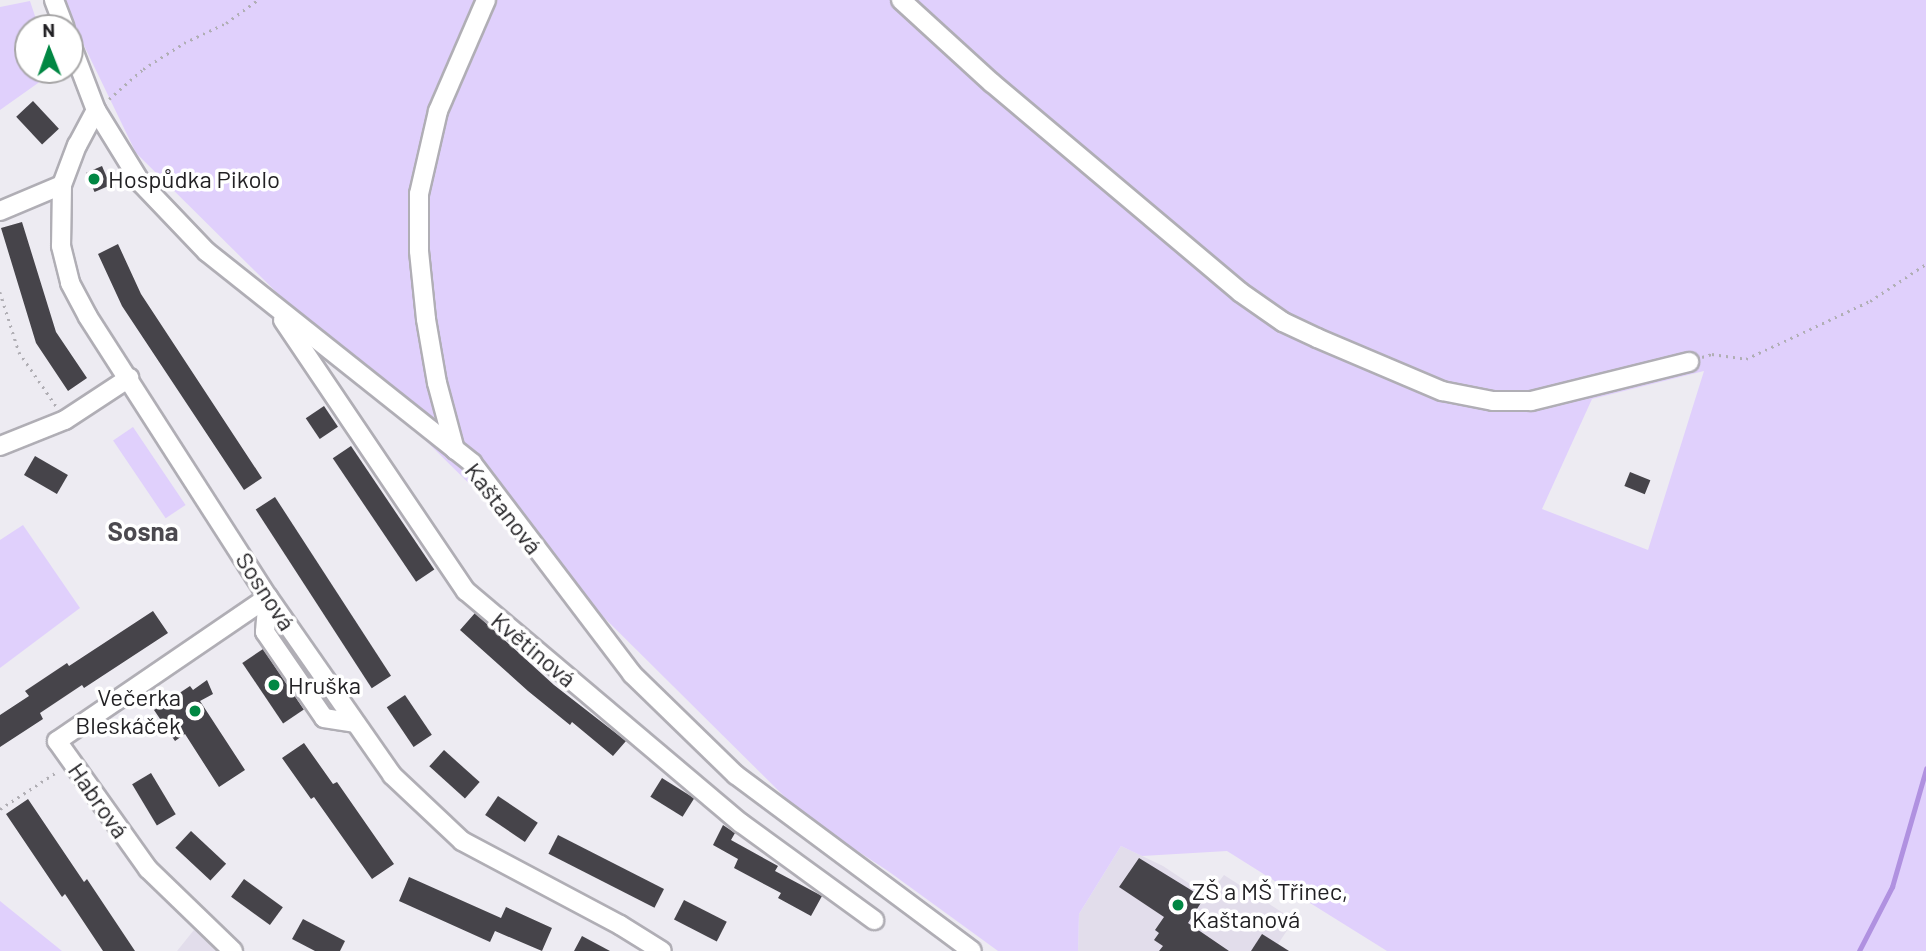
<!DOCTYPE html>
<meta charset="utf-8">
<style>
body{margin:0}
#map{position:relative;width:1926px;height:951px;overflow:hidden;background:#edebf2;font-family:Barlow,sans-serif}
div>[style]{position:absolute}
.built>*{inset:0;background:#e2ddeb}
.green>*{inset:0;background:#e0d0fc;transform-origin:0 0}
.stream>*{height:4.5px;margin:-2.25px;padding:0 2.25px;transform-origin:2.25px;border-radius:2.25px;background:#b091e0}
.building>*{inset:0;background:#46444a;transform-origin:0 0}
.path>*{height:2.5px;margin-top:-1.25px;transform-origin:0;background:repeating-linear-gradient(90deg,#b0aeb4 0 2px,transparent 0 7px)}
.roads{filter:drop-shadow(2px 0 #b0aeb5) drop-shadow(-2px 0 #b0aeb5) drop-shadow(0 2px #b0aeb5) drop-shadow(0 -2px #b0aeb5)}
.minor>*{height:18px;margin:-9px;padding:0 9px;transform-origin:9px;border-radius:9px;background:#fff}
.dots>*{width:19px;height:19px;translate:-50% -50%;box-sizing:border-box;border:4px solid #fff;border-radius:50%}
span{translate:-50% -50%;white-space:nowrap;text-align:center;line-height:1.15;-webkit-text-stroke:7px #fff;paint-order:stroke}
.poi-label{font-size:24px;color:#222124}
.left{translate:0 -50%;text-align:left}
.right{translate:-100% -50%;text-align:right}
.street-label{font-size:24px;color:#222124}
.neighbourhood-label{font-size:26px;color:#4b494f;font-weight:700}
.north{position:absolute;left:14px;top:14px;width:70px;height:70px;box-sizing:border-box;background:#fff;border:2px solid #a7a6a7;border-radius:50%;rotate:359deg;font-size:19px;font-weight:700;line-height:28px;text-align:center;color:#222124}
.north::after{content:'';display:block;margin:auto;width:24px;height:32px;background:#018743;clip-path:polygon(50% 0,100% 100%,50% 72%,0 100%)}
</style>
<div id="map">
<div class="built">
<i style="clip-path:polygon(1121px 846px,1163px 866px,1208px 896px,1224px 875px,1294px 920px,1278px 944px,1289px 951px,1078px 951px,1079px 914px)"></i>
<i style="clip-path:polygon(194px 930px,218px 951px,177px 951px)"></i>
</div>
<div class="green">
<i style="clip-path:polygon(evenodd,62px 0,1926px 0,1926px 951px,1387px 951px,1227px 851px,1142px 856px,1121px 846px,1079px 914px,1078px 951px,998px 951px,888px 871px,804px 816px,136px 153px,62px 0,1704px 371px,1648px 550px,1542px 509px,1592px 399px,1704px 371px)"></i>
<i style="clip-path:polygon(30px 1px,39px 28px,28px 28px,28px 70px,55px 71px,0 110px,0 7px)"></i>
<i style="left:133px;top:427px;width:94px;height:24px;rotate:56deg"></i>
<i style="clip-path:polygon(23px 525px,80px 608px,0 668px,0 540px)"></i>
<i style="clip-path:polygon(0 901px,62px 951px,0 951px)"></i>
</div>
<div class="stream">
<i style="left:1859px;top:951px;width:72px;rotate:-62.7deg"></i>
<i style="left:1892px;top:887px;width:123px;rotate:-73.9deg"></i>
</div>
<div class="building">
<i style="left:33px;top:101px;width:38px;height:23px;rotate:47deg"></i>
<i style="left:102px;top:166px;width:21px;height:17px;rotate:67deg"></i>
<i style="clip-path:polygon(22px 222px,56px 332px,87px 378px,68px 391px,36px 343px,1px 228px)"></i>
<i style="clip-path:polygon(118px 244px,141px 294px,262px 478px,244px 490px,122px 306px,98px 254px)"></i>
<i style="left:324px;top:406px;width:25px;height:22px;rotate:56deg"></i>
<i style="left:351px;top:446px;width:149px;height:22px;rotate:56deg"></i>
<i style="left:35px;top:456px;width:38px;height:22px;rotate:30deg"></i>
<i style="left:1630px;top:472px;width:22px;height:15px;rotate:22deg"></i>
<i style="left:275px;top:497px;width:213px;height:23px;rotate:57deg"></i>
<i style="clip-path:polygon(153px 611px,168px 633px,84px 688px,82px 685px,40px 713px,43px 719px,0 747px,0 715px,29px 696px,25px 691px,67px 663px,69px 666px)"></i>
<i style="clip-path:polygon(475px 613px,554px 685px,626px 741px,613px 756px,572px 722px,570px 725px,528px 691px,460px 630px)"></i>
<i style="left:263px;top:649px;width:73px;height:25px;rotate:56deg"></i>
<i style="clip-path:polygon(207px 680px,213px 694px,200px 701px,245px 770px,219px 787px,185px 734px,175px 741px,154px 710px,190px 686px,193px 690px)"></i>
<i style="left:405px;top:695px;width:48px;height:22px;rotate:56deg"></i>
<i style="clip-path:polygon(304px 743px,333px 784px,337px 782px,394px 864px,372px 879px,314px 797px,311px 799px,282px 758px)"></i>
<i style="left:444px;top:750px;width:48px;height:22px;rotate:42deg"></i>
<i style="left:151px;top:773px;width:48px;height:22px;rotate:59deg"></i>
<i style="left:662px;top:778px;width:38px;height:22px;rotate:32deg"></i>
<i style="left:498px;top:796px;width:48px;height:23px;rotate:34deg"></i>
<i style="clip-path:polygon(28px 799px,84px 882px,87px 879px,135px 951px,103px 951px,65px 894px,62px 897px,6px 814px)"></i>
<i style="clip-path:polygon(723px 825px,735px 833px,731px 840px,778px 866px,775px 871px,822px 896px,811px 916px,778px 898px,781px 893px,734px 868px,738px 859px,713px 845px)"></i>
<i style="left:191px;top:831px;width:48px;height:23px;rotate:43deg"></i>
<i style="left:558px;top:835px;width:119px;height:21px;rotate:27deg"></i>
<i style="clip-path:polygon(1139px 858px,1204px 898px,1188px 923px,1229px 951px,1159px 951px,1163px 946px,1154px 940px,1159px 933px,1155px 930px,1164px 917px,1119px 887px)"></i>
<i style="clip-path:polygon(409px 877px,501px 918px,506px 907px,552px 928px,542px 951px,495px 931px,490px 942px,399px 901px)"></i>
<i style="left:244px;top:879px;width:48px;height:22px;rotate:36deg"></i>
<i style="left:684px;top:900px;width:48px;height:22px;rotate:27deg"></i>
<i style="clip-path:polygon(303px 919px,345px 941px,340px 951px,315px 951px,292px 939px)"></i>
<i style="clip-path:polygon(1262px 934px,1289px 951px,1251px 951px)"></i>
<i style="clip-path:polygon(582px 936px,610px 951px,574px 951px)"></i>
</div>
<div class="path">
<i style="left:109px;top:99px;width:45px;rotate:-41.4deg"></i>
<i style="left:143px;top:69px;width:49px;rotate:-32.4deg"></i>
<i style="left:184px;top:43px;width:47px;rotate:-25.5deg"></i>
<i style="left:226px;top:23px;width:39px;rotate:-36deg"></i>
<i style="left:0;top:292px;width:63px;rotate:72.4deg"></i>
<i style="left:19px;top:352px;width:67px;rotate:55.4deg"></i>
<i style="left:1702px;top:357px;width:10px;rotate:-17deg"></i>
<i style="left:1712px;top:354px;width:34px;rotate:8deg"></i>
<i style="left:1746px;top:359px;width:137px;rotate:-25.1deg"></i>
<i style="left:1870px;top:301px;width:67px;rotate:-33.5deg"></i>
<i style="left:0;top:809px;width:69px;rotate:-33.2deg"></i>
</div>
<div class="roads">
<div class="minor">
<i style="left:54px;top:0;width:30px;rotate:69deg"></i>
<i style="left:901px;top:0;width:123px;rotate:42.4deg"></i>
<i style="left:992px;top:83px;width:324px;rotate:40.1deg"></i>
<i style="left:1240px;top:292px;width:52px;rotate:34.9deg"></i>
<i style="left:1283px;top:322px;width:38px;rotate:25deg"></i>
<i style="left:1317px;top:338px;width:136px;rotate:23deg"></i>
<i style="left:1442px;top:391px;width:52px;rotate:11.1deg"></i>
<i style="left:1493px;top:401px;width:38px"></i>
<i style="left:1531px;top:401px;width:163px;rotate:-13.9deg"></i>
<i style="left:70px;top:42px;width:73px;rotate:69.1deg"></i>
<i style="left:96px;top:110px;width:86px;rotate:58.3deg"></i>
<i style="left:141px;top:183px;width:95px;rotate:46.3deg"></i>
<i style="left:207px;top:252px;width:339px;rotate:38.5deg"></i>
<i style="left:472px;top:463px;width:265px;rotate:52.8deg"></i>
<i style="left:632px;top:674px;width:145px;rotate:44.2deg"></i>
<i style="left:736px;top:775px;width:294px;rotate:36.7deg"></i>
<i style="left:96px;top:110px;width:40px;rotate:118deg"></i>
<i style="left:77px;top:145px;width:43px;rotate:110.6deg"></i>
<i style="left:62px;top:185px;width:61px;rotate:90.9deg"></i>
<i style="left:61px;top:246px;width:38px;rotate:76deg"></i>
<i style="left:70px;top:283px;width:38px;rotate:62deg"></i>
<i style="left:88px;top:317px;width:333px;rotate:57.3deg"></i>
<i style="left:268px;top:597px;width:217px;rotate:55.1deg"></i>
<i style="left:392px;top:775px;width:96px;rotate:43.3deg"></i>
<i style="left:462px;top:841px;width:179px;rotate:28deg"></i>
<i style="left:620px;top:925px;width:49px;rotate:31.8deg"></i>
<i style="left:0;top:211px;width:67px;rotate:-22.8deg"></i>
<i style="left:283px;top:320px;width:327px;rotate:56deg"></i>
<i style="left:466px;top:591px;width:360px;rotate:40.2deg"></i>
<i style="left:741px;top:823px;width:165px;rotate:36.1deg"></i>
<i style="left:0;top:446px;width:70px;rotate:-21.8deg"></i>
<i style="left:65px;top:420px;width:77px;rotate:-33.3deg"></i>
<i style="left:455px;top:450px;width:69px;rotate:-105deg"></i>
<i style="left:437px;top:383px;width:65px;rotate:-99.8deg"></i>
<i style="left:426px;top:319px;width:68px;rotate:-95.9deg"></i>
<i style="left:419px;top:251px;width:57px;rotate:-90deg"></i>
<i style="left:419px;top:194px;width:85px;rotate:-77.1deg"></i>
<i style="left:438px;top:111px;width:121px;rotate:-66.6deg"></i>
<i style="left:268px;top:597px;width:35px;rotate:95deg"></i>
<i style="left:265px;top:632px;width:104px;rotate:55.5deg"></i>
<i style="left:324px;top:718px;width:31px;rotate:9deg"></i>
<i style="left:233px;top:951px;width:118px;rotate:-136deg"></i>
<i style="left:148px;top:869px;width:157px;rotate:-125.4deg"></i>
<i style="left:57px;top:741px;width:255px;rotate:-34.3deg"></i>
</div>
</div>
<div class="dots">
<i style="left:94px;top:179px;background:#018743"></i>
<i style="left:274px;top:685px;background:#018743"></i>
<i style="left:195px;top:711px;background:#018743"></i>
<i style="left:1178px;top:905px;background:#018743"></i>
</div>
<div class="poi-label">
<span class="left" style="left:108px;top:179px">Hospůdka Pikolo</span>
<span class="left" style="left:288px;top:685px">Hruška</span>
<span class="right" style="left:181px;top:711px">Večerka<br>Bleskáček</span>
<span class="left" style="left:1192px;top:905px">ZŠ a MŠ Třinec,<br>Kaštanová</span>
</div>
<div class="street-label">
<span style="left:504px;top:508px;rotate:52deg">Kaštanová</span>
<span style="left:266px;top:591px;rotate:57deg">Sosnová</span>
<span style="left:534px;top:649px;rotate:40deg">Květinová</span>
<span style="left:99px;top:800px;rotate:55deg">Habrová</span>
</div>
<div class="neighbourhood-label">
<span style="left:143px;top:531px">Sosna</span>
</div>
<div class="north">N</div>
</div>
